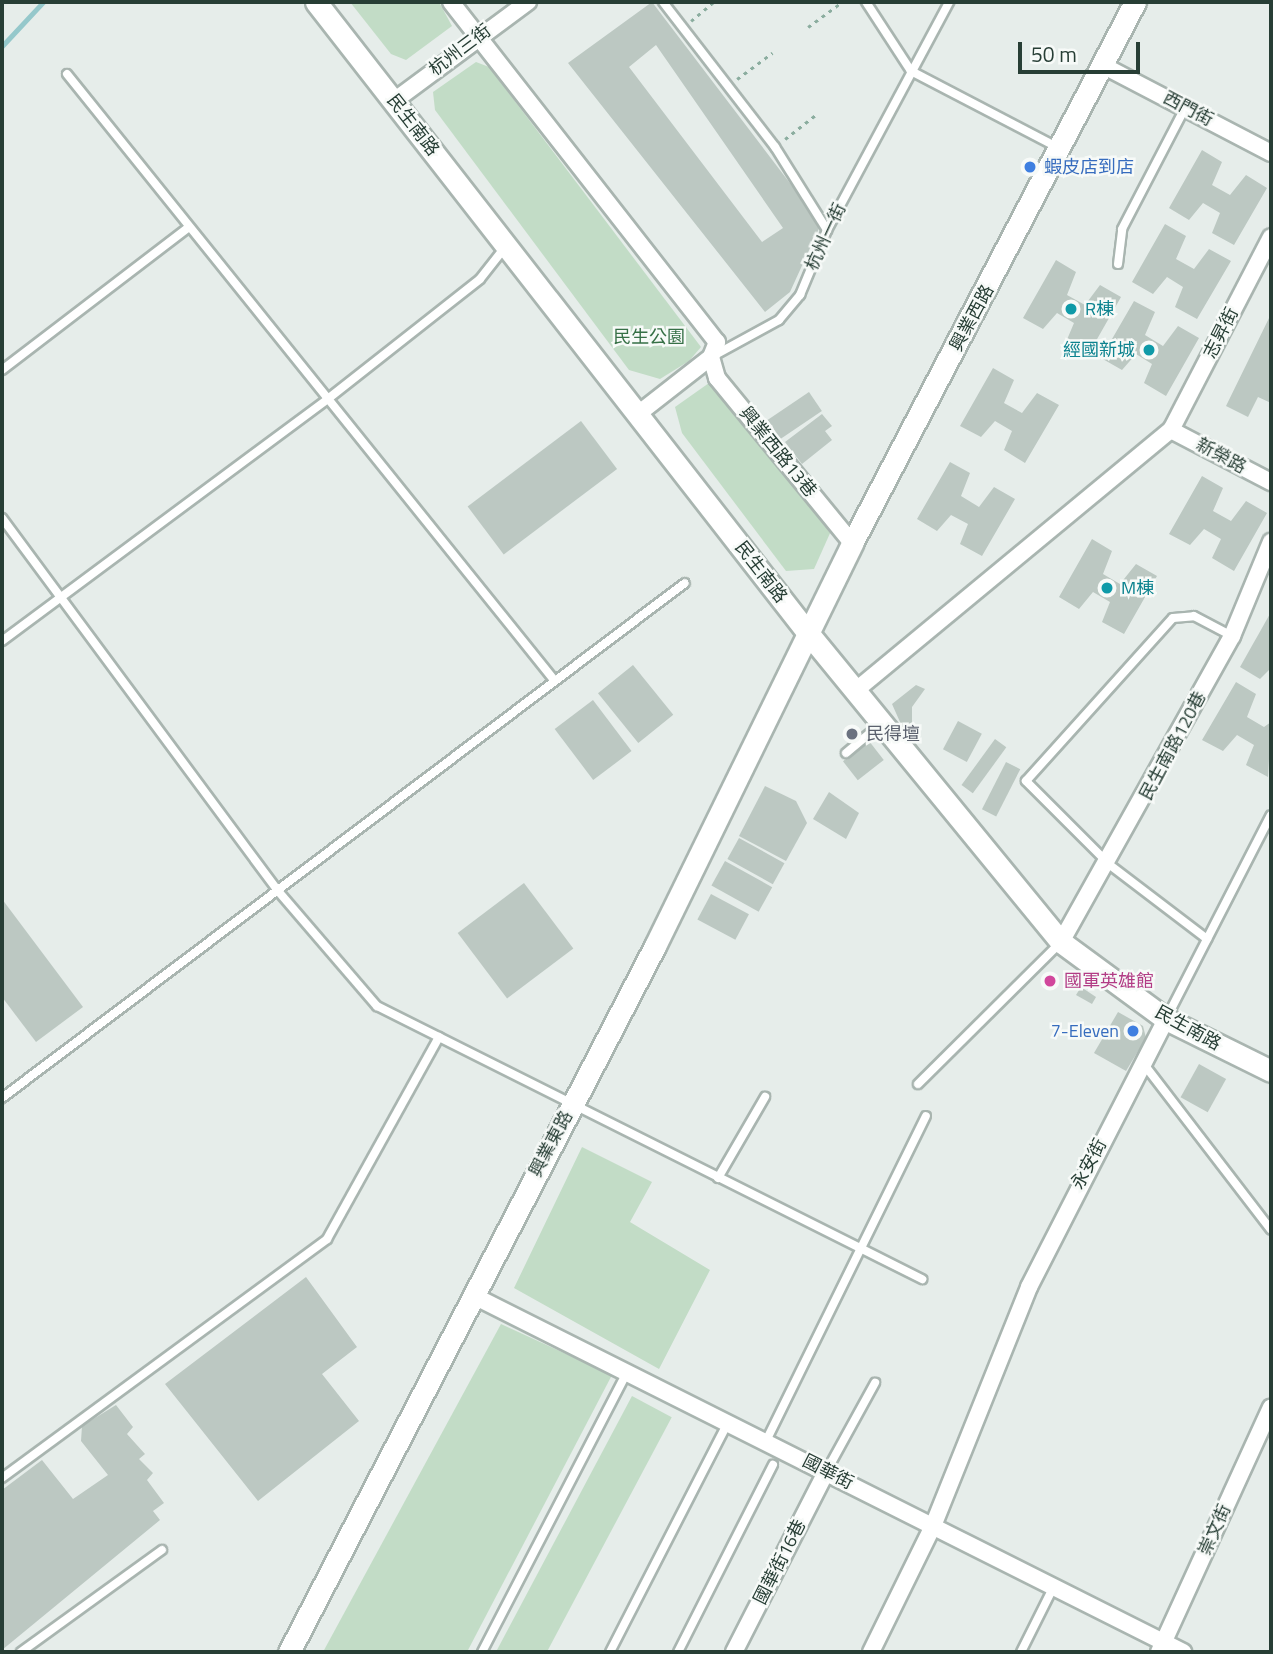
<!DOCTYPE html>
<meta charset="utf-8">
<style>
body{margin:0}
#map{position:relative;width:1273px;height:1654px;overflow:hidden;background:#e6edea;font-family:"Titillium Web","Noto Sans TC",sans-serif}
div>[style]{position:absolute}
.green>*{inset:0;background:#c2dcc6;transform-origin:0 0}
.stream>*{height:5px;margin:-2.5px;padding:0 2.5px;transform-origin:2.5px;border-radius:2.5px;background:#95c8cb}
.building>*{inset:0;background:#bcc8c2;transform-origin:0 0}
.path>*{height:2.5px;margin-top:-1.25px;transform-origin:0;background:repeating-linear-gradient(90deg,#8bad9f 0 3.5px,transparent 0 8.5px)}
.roads{filter:drop-shadow(2px 0 #a9b5b0) drop-shadow(-2px 0 #a9b5b0) drop-shadow(0 2px #a9b5b0) drop-shadow(0 -2px #a9b5b0)}
.lane>*{height:8px;margin:-4px;padding:0 4px;transform-origin:4px;border-radius:4px;background:#fff}
.street>*{height:16px;margin:-8px;padding:0 8px;transform-origin:8px;border-radius:8px;background:#fff}
.secondary>*{height:21px;margin:-10.5px;padding:0 10.5px;transform-origin:10.5px;border-radius:10.5px;background:#fff}
.dots>*{width:19px;height:19px;translate:-50% -50%;box-sizing:border-box;border:4px solid #f7faf8;border-radius:50%}
span{translate:-50% -50%;white-space:nowrap;text-align:center;line-height:1.15;-webkit-text-stroke:5px #f7faf8;paint-order:stroke}
.street-label{font-size:18px;color:#273e35}
.shop-label{font-size:18px;color:#366cbe}
.left{translate:0 -50%;text-align:left}
.right{translate:-100% -50%;text-align:right}
.culture-label{font-size:18px;color:#0d838f}
.park-label{font-size:18px;color:#367046}
.worship-label{font-size:18px;color:#5b616d}
.hotel-label{font-size:18px;color:#b23c85}
.frame{position:absolute;inset:0;border:4px solid #273e35;pointer-events:none}
.scale{position:absolute;left:1018px;top:42px;width:122px;height:32px;box-sizing:border-box;border:4px solid #273e35;border-top:0;padding-left:9px;font-size:21px;line-height:24px;white-space:nowrap;color:#273e35;-webkit-text-stroke:5px #f7faf8;paint-order:stroke}
</style>
<div id="map">
<div class="green">
<i style="clip-path:polygon(350px 2px,439px 2px,452px 26px,406px 60px,391px 54px)"></i>
<i style="clip-path:polygon(476px 62px,489px 67px,701px 347px,689px 361px,660px 379px,629px 370px,435px 110px,433px 92px)"></i>
<i style="clip-path:polygon(709px 383px,831px 531px,814px 569px,786px 571px,682px 433px,675px 407px)"></i>
<i style="clip-path:polygon(582px 1147px,652px 1182px,630px 1222px,710px 1270px,659px 1369px,514px 1288px)"></i>
<i style="clip-path:polygon(501px 1324px,612px 1375px,467px 1652px,323px 1652px)"></i>
<i style="left:632px;top:1396px;width:45px;height:291px;rotate:28deg"></i>
</div>
<div class="stream">
<i style="left:2px;top:46px;width:60px;rotate:-47deg"></i>
</div>
<div class="building">
<i style="clip-path:polygon(evenodd,652px 2px,821px 224px,790px 292px,765px 312px,568px 63px,652px 2px,656px 45px,783px 228px,762px 242px,629px 67px,656px 45px)"></i>
<i style="clip-path:polygon(1202px 150px,1222px 162px,1212px 185px,1230px 195px,1246px 175px,1267px 188px,1234px 245px,1212px 233px,1220px 213px,1203px 203px,1189px 220px,1169px 208px)"></i>
<i style="clip-path:polygon(1165px 224px,1186px 236px,1176px 259px,1194px 269px,1209px 249px,1231px 261px,1197px 319px,1175px 307px,1183px 287px,1167px 277px,1153px 294px,1132px 282px)"></i>
<i style="clip-path:polygon(1056px 260px,1076px 272px,1067px 295px,1085px 305px,1100px 285px,1121px 297px,1088px 355px,1066px 342px,1074px 323px,1057px 313px,1043px 329px,1023px 318px)"></i>
<i style="clip-path:polygon(1134px 301px,1155px 312px,1145px 335px,1163px 346px,1178px 326px,1199px 338px,1166px 396px,1144px 383px,1152px 364px,1136px 354px,1122px 370px,1101px 358px)"></i>
<i style="clip-path:polygon(1271px 314px,1271px 403px,1258px 397px,1248px 417px,1226px 406px)"></i>
<i style="clip-path:polygon(993px 368px,1014px 380px,1004px 403px,1022px 413px,1037px 393px,1059px 405px,1025px 463px,1004px 450px,1012px 431px,995px 421px,981px 437px,960px 426px)"></i>
<i style="left:809px;top:392px;width:23px;height:50px;rotate:56deg"></i>
<i style="clip-path:polygon(822px 414px,832px 426px,825px 431px,832px 440px,802px 464px,785px 442px)"></i>
<i style="left:581px;top:421px;width:60px;height:142px;rotate:53deg"></i>
<i style="clip-path:polygon(950px 462px,970px 473px,961px 496px,979px 507px,994px 487px,1015px 499px,982px 556px,960px 544px,968px 524px,951px 515px,937px 531px,917px 519px)"></i>
<i style="clip-path:polygon(1202px 476px,1223px 488px,1213px 511px,1231px 521px,1246px 501px,1267px 513px,1234px 571px,1212px 558px,1221px 539px,1204px 529px,1190px 545px,1169px 534px)"></i>
<i style="clip-path:polygon(1092px 539px,1112px 551px,1103px 574px,1120px 584px,1136px 564px,1157px 576px,1124px 634px,1102px 622px,1110px 602px,1093px 592px,1079px 609px,1059px 597px)"></i>
<i style="clip-path:polygon(1271px 612px,1271px 668px,1260px 679px,1240px 667px)"></i>
<i style="left:633px;top:665px;width:64px;height:45px;rotate:51deg"></i>
<i style="clip-path:polygon(1236px 682px,1256px 694px,1247px 717px,1264px 727px,1271px 722px,1268px 777px,1246px 765px,1254px 745px,1237px 735px,1223px 751px,1202px 740px)"></i>
<i style="clip-path:polygon(916px 685px,925px 689px,912px 707px,912px 728px,904px 731px,892px 704px)"></i>
<i style="left:593px;top:700px;width:64px;height:48px;rotate:53deg"></i>
<i style="left:958px;top:721px;width:27px;height:32px;rotate:28deg"></i>
<i style="left:995px;top:739px;width:14px;height:57px;rotate:36deg"></i>
<i style="left:869px;top:741px;width:24px;height:33px;rotate:52deg"></i>
<i style="left:1006px;top:762px;width:16px;height:53px;rotate:27deg"></i>
<i style="clip-path:polygon(765px 786px,796px 801px,807px 823px,786px 861px,739px 836px)"></i>
<i style="clip-path:polygon(829px 792px,859px 813px,846px 839px,813px 819px)"></i>
<i style="left:739px;top:838px;width:52px;height:24px;rotate:29deg"></i>
<i style="left:725px;top:861px;width:54px;height:28px;rotate:29deg"></i>
<i style="left:524px;top:883px;width:82px;height:83px;rotate:53deg"></i>
<i style="left:711px;top:894px;width:43px;height:29px;rotate:28deg"></i>
<i style="clip-path:polygon(2px 899px,83px 1007px,36px 1042px,2px 997px)"></i>
<i style="clip-path:polygon(1081px 987px,1096px 997px,1092px 1004px,1076px 995px)"></i>
<i style="clip-path:polygon(1118px 1012px,1143px 1026px,1146px 1038px,1126px 1071px,1094px 1053px)"></i>
<i style="left:1199px;top:1064px;width:31px;height:38px;rotate:29deg"></i>
<i style="clip-path:polygon(306px 1277px,357px 1347px,322px 1374px,359px 1421px,258px 1501px,165px 1384px)"></i>
<i style="clip-path:polygon(116px 1405px,133px 1427px,127px 1434px,145px 1454px,139px 1459px,153px 1473px,147px 1480px,164px 1503px,153px 1511px,160px 1520px,2px 1650px,2px 1490px,42px 1460px,73px 1499px,108px 1475px,81px 1441px,82px 1426px)"></i>
</div>
<div class="path">
<i style="left:691px;top:21px;width:30px;rotate:-40deg"></i>
<i style="left:808px;top:27px;width:42px;rotate:-36.3deg"></i>
<i style="left:737px;top:79px;width:44px;rotate:-36.6deg"></i>
<i style="left:785px;top:139px;width:42px;rotate:-38.2deg"></i>
</div>
<div class="roads">
<div class="lane">
<i style="left:663px;top:2px;width:183px;rotate:52.3deg"></i>
<i style="left:775px;top:147px;width:98px;rotate:57.9deg"></i>
<i style="left:866px;top:2px;width:82px;rotate:56.9deg"></i>
<i style="left:911px;top:71px;width:167px;rotate:27.5deg"></i>
<i style="left:67px;top:74px;width:777px;rotate:51.21deg"></i>
<i style="left:1118px;top:264px;width:35px;rotate:-83deg"></i>
<i style="left:1122px;top:229px;width:136px;rotate:-62.5deg"></i>
<i style="left:715px;top:355px;width:73px;rotate:-28.7deg"></i>
<i style="left:779px;top:320px;width:33px;rotate:-50deg"></i>
<i style="left:800px;top:295px;width:70px;rotate:-67.4deg"></i>
<i style="left:827px;top:230px;width:259px;rotate:-61.8deg"></i>
<i style="left:2px;top:370px;width:235px;rotate:-37.4deg"></i>
<i style="left:2px;top:518px;width:464px;rotate:53.5deg"></i>
<i style="left:278px;top:891px;width:152px;rotate:49.3deg"></i>
<i style="left:377px;top:1006px;width:610px;rotate:26.61deg"></i>
<i style="left:2px;top:641px;width:407px;rotate:-36.6deg"></i>
<i style="left:329px;top:398px;width:192px;rotate:-38.2deg"></i>
<i style="left:480px;top:279px;width:42px;rotate:-51.8deg"></i>
<i style="left:846px;top:753px;width:47px;rotate:-39.8deg"></i>
<i style="left:1207px;top:939px;width:122px;rotate:-142.7deg"></i>
<i style="left:1110px;top:865px;width:119px;rotate:-135deg"></i>
<i style="left:1026px;top:781px;width:219px;rotate:-48deg"></i>
<i style="left:1173px;top:618px;width:21px;rotate:-5deg"></i>
<i style="left:1194px;top:616px;width:43px;rotate:27.8deg"></i>
<i style="left:1166px;top:1019px;width:229px;rotate:-62.8deg"></i>
<i style="left:1143px;top:1063px;width:210px;rotate:52.5deg"></i>
<i style="left:918px;top:1084px;width:202px;rotate:-44.8deg"></i>
<i style="left:2px;top:1098px;width:855px;rotate:-37.02deg"></i>
<i style="left:718px;top:1178px;width:94px;rotate:-59.9deg"></i>
<i style="left:766px;top:1441px;width:362px;rotate:-63.8deg"></i>
<i style="left:826px;top:1472px;width:102px;rotate:-61.2deg"></i>
<i style="left:2px;top:1478px;width:403px;rotate:-36.3deg"></i>
<i style="left:327px;top:1239px;width:231px;rotate:-61deg"></i>
<i style="left:21px;top:1652px;width:174px;rotate:-35.9deg"></i>
<i style="left:482px;top:1652px;width:315px;rotate:-62.6deg"></i>
<i style="left:610px;top:1652px;width:259px;rotate:-62.8deg"></i>
<i style="left:678px;top:1652px;width:210px;rotate:-63.1deg"></i>
<i style="left:1021px;top:1652px;width:74px;rotate:-63.4deg"></i>
</div>
<div class="street">
<i style="left:451px;top:2px;width:432px;rotate:52deg"></i>
<i style="left:717px;top:342px;width:16px;rotate:112deg"></i>
<i style="left:711px;top:357px;width:93px;rotate:142deg"></i>
<i style="left:1104px;top:66px;width:188px;rotate:27.5deg"></i>
<i style="left:394px;top:101px;width:167px;rotate:-36.5deg"></i>
<i style="left:711px;top:357px;width:22px;rotate:74deg"></i>
<i style="left:717px;top:378px;width:213px;rotate:50.7deg"></i>
<i style="left:1171px;top:430px;width:113px;rotate:27.5deg"></i>
<i style="left:855px;top:691px;width:410px;rotate:-39.6deg"></i>
<i style="left:1171px;top:430px;width:217px;rotate:-62.6deg"></i>
<i style="left:1061px;top:942px;width:351px;rotate:-60.8deg"></i>
<i style="left:1232px;top:636px;width:102px;rotate:-67.5deg"></i>
<i style="left:472px;top:1295px;width:796px;rotate:26.66deg"></i>
<i style="left:734px;top:1652px;width:202px;rotate:-62.9deg"></i>
<i style="left:871px;top:1652px;width:140px;rotate:-63.8deg"></i>
<i style="left:933px;top:1526px;width:258px;rotate:-68.1deg"></i>
<i style="left:1029px;top:1287px;width:301px;rotate:-62.9deg"></i>
<i style="left:1159px;top:1652px;width:269px;rotate:-65.4deg"></i>
</div>
<div class="secondary">
<i style="left:316px;top:2px;width:800px;rotate:52.06deg"></i>
<i style="left:808px;top:633px;width:399px;rotate:50.7deg"></i>
<i style="left:1061px;top:942px;width:130px;rotate:36.3deg"></i>
<i style="left:1166px;top:1019px;width:117px;rotate:26.3deg"></i>
<i style="left:289px;top:1652px;width:795px;rotate:-62.6deg"></i>
<i style="left:655px;top:946px;width:449px;rotate:-63.9deg"></i>
<i style="left:852px;top:543px;width:611px;rotate:-62.39deg"></i>
</div>
</div>
<div class="dots">
<i style="left:1030px;top:167px;background:#3f7fe0"></i>
<i style="left:1071px;top:309px;background:#0f9aa8"></i>
<i style="left:1149px;top:350px;background:#0f9aa8"></i>
<i style="left:1107px;top:588px;background:#0f9aa8"></i>
<i style="left:852px;top:734px;background:#6b7280"></i>
<i style="left:1050px;top:981px;background:#d1479c"></i>
<i style="left:1133px;top:1031px;background:#3f7fe0"></i>
</div>
<div class="street-label">
<span style="left:460px;top:50px;rotate:-37deg">杭州三街</span>
<span style="left:1188px;top:109px;rotate:28deg">西門街</span>
<span style="left:413px;top:125px;rotate:52deg">民生南路</span>
<span style="left:826px;top:237px;rotate:-65deg">杭州一街</span>
<span style="left:972px;top:318px;rotate:-62deg">興業西路</span>
<span style="left:1221px;top:333px;rotate:-63deg">志昇街</span>
<span style="left:778px;top:452px;rotate:51deg">興業西路13巷</span>
<span style="left:1221px;top:456px;rotate:28deg">新榮路</span>
<span style="left:761px;top:572px;rotate:52deg">民生南路</span>
<span style="left:1173px;top:746px;rotate:-62deg">民生南路120巷</span>
<span style="left:1188px;top:1028px;rotate:29deg">民生南路</span>
<span style="left:551px;top:1144px;rotate:-62deg">興業東路</span>
<span style="left:1089px;top:1164px;rotate:-62deg">永安街</span>
<span style="left:828px;top:1472px;rotate:27deg">國華街</span>
<span style="left:1215px;top:1530px;rotate:-66deg">崇文街</span>
<span style="left:780px;top:1562px;rotate:-63deg">國華街16巷</span>
</div>
<div class="shop-label">
<span class="left" style="left:1044px;top:167px">蝦皮店到店</span>
<span class="right" style="left:1119px;top:1031px">7-Eleven</span>
</div>
<div class="culture-label">
<span class="left" style="left:1085px;top:309px">R棟</span>
<span class="right" style="left:1135px;top:350px">經國新城</span>
<span class="left" style="left:1121px;top:588px">M棟</span>
</div>
<div class="park-label">
<span style="left:649px;top:337px">民生公園</span>
</div>
<div class="worship-label">
<span class="left" style="left:866px;top:734px">民得壇</span>
</div>
<div class="hotel-label">
<span class="left" style="left:1064px;top:981px">國軍英雄館</span>
</div>
<div class="frame"></div>
<div class="scale">50 m</div>
</div>
